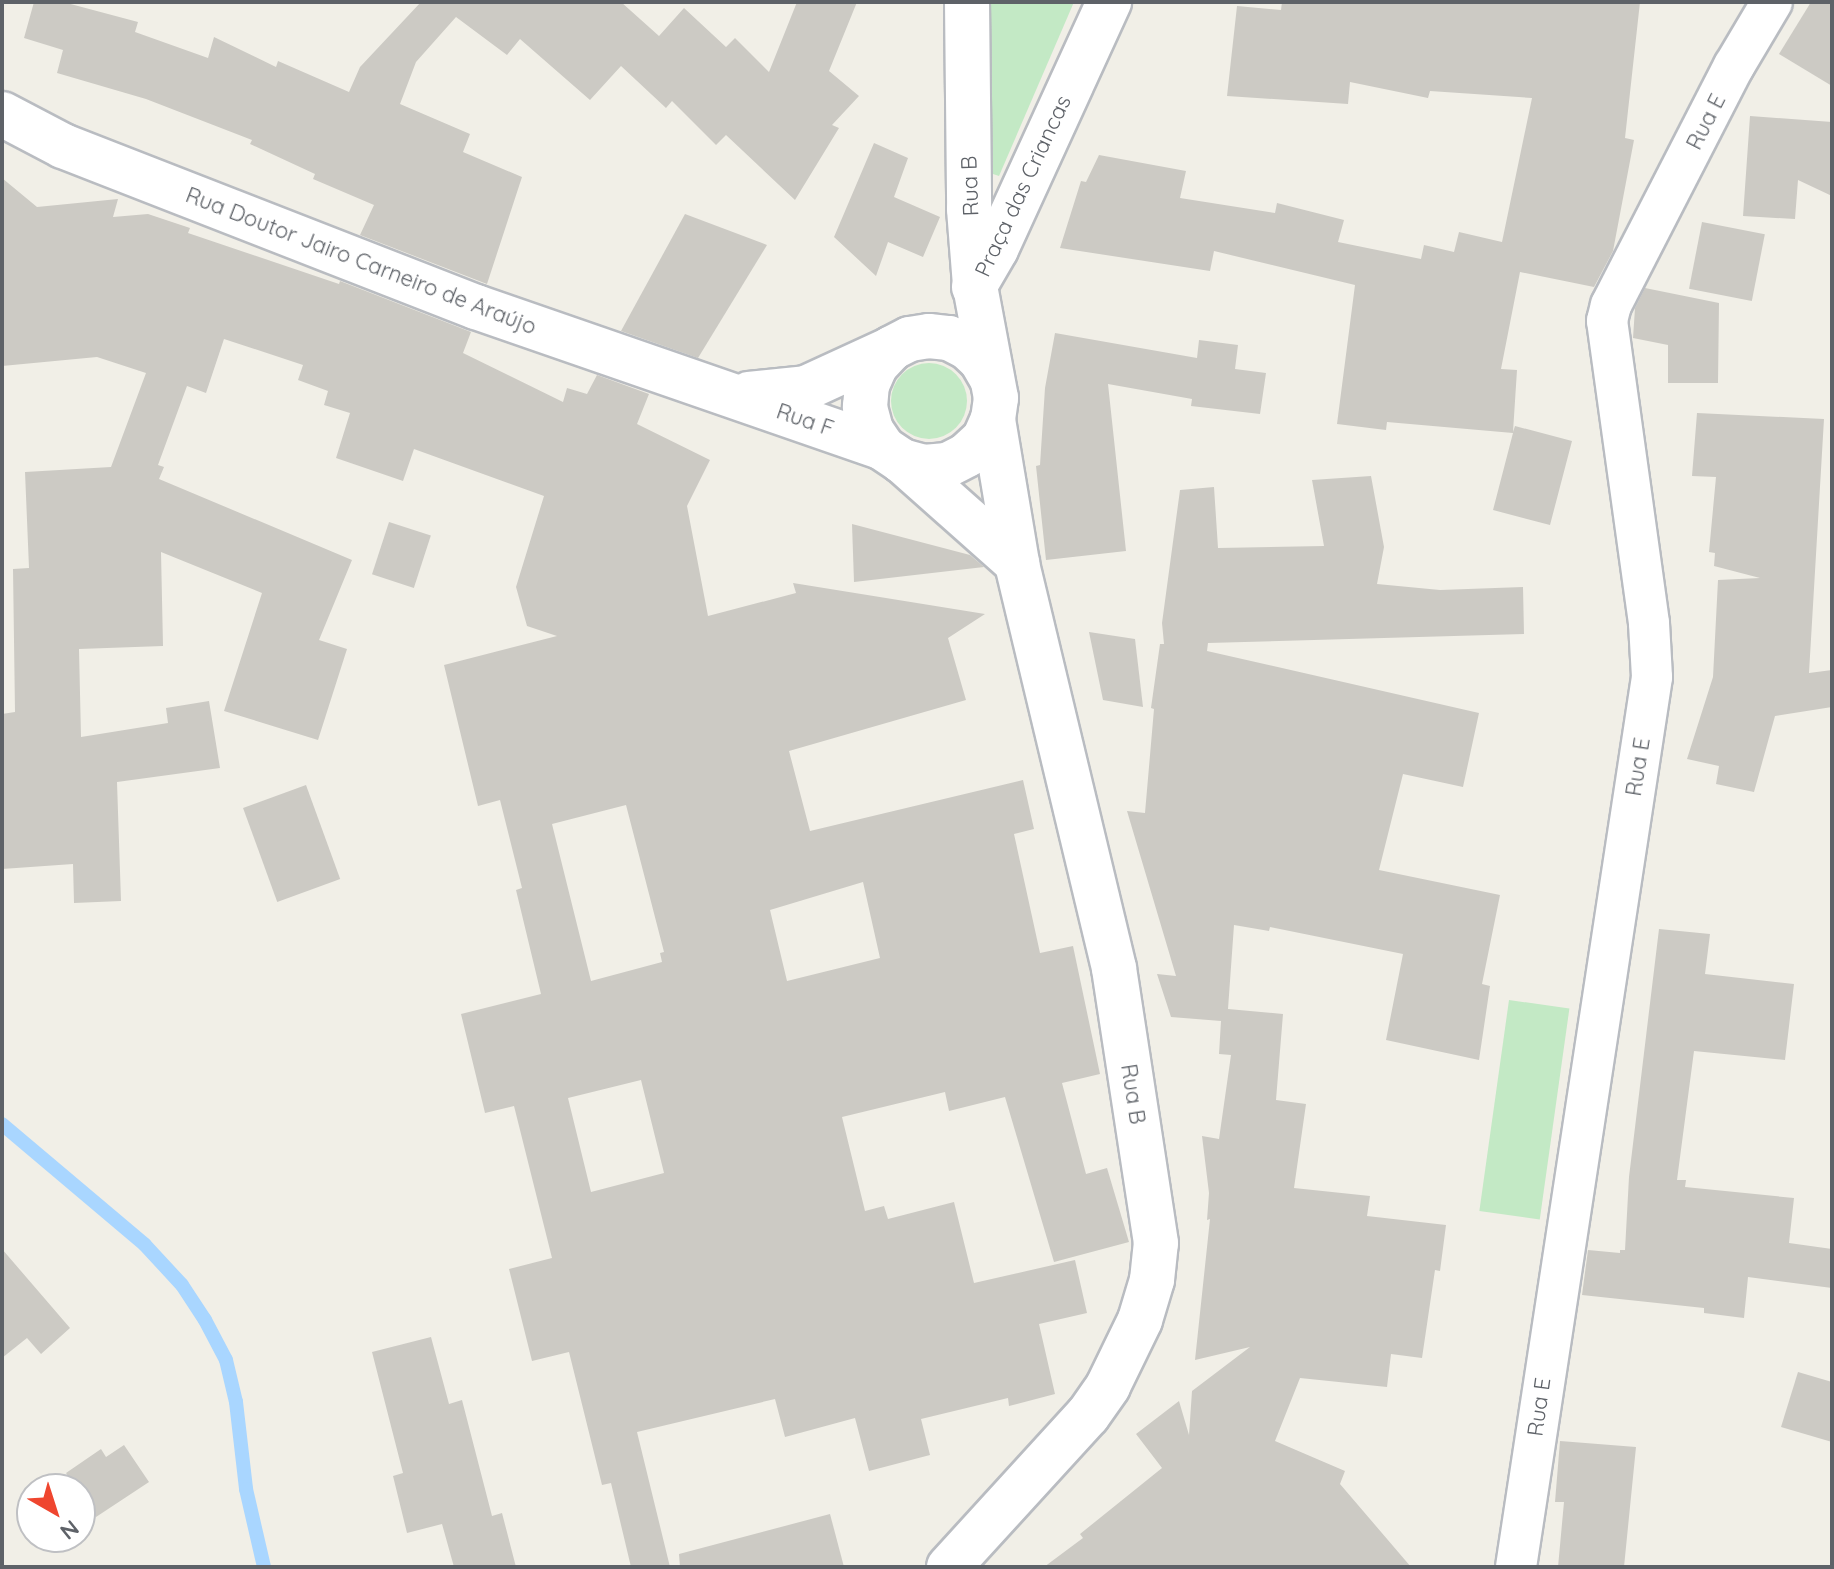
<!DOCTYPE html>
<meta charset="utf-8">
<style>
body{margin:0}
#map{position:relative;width:1834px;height:1569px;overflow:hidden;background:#f1efe7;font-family:Quicksand,sans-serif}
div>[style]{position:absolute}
.green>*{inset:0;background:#c3e9c5;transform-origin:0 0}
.round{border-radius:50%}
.stream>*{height:14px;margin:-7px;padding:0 7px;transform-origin:7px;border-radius:7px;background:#a9d6ff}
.building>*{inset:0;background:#cccac4;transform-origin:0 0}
.roads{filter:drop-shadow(2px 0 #b9bcc1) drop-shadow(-2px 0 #b9bcc1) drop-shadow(0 2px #b9bcc1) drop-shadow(0 -2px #b9bcc1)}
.minor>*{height:40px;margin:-20px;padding:0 20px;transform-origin:20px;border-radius:20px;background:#fff}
.tertiary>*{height:44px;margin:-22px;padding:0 22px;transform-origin:22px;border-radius:22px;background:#fff}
span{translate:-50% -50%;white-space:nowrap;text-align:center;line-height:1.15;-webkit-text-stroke:7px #fff;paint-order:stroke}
.street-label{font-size:22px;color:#5e6268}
.frame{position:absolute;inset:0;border:4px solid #5e6268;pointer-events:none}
.north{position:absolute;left:16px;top:1473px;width:80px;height:80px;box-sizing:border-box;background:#fff;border:2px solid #bfc0c3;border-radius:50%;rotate:141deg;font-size:22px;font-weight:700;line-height:32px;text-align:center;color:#5e6268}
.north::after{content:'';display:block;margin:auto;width:28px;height:36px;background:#ef462f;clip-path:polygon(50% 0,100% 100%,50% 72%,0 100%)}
</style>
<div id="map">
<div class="green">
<i style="clip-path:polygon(989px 2px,1074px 2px,999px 176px,993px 174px)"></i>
<i class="round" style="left:891px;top:363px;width:76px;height:76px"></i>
<i style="left:1509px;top:1000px;width:61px;height:213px;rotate:8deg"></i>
</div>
<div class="stream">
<i style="left:2px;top:1124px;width:187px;rotate:40.2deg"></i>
<i style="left:145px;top:1245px;width:54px;rotate:47.2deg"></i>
<i style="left:182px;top:1285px;width:42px;rotate:56.7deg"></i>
<i style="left:205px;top:1320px;width:45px;rotate:62.3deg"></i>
<i style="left:226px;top:1360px;width:43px;rotate:76.6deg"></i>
<i style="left:236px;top:1402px;width:88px;rotate:83.4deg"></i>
<i style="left:246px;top:1489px;width:80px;rotate:77deg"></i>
</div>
<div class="building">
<i style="clip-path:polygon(34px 2px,63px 2px,138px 22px,135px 32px,208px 58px,214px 37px,276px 67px,278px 61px,349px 92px,360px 67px,421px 2px,621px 2px,659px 36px,684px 8px,726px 47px,735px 38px,769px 72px,797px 2px,857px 2px,829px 71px,859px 96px,832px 125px,839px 128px,795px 200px,726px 135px,716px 145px,672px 101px,666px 108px,621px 66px,590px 100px,520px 39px,507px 55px,456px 17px,416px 62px,400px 104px,470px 134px,463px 152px,522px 177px,487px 284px,360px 235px,374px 205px,313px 179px,315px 174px,250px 144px,252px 140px,146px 99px,57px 73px,63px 50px,24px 38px)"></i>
<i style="clip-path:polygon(1282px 2px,1640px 2px,1625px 138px,1634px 140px,1613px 251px,1594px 287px,1520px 272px,1501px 369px,1517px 370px,1513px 432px,1515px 426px,1572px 441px,1550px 525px,1493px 510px,1513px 433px,1387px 422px,1386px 430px,1337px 424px,1355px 285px,1214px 251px,1210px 271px,1060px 248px,1081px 181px,1086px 182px,1099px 155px,1186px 171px,1180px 198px,1275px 213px,1277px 203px,1344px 220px,1338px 242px,1421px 259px,1424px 245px,1454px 252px,1459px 232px,1502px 242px,1532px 98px,1430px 91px,1428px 98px,1350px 82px,1348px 104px,1227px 96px,1237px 6px,1281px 10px)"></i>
<i style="clip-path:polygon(1811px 2px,1832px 2px,1832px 86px,1779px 54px)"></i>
<i style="clip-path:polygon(1750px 116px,1832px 122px,1832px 196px,1798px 180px,1795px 219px,1743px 216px)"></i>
<i style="clip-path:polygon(874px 143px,908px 158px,894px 197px,940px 217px,923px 257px,888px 242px,876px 276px,834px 237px)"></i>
<i style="clip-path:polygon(evenodd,2px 178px,37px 207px,118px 199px,113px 217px,148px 214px,190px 228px,188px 233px,339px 284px,340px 281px,471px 332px,463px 353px,563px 402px,567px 388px,587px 394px,597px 375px,649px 394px,637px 424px,710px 460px,687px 506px,708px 616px,796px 593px,793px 583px,985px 614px,948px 638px,966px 700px,789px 751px,810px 831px,1023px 780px,1034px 829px,1014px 834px,1040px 953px,1073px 946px,1100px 1074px,1062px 1083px,1086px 1174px,1107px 1168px,1129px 1242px,1054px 1262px,1005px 1097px,949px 1111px,945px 1092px,842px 1117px,865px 1211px,884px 1206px,888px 1219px,954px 1202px,974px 1283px,1075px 1260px,1087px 1313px,1039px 1324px,1055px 1394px,1009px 1406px,1008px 1398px,921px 1419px,930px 1455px,869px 1471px,855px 1418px,785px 1437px,775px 1399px,637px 1432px,670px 1567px,631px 1567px,611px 1483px,602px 1485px,569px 1352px,532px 1361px,509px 1269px,552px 1258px,514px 1106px,485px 1113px,461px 1014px,541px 994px,516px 890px,522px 888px,500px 800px,478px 806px,444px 665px,557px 636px,527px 626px,516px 587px,544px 496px,414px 449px,403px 481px,336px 458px,350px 413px,324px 405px,328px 391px,298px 380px,303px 365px,224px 339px,206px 393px,187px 386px,158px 465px,164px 467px,159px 479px,352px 560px,319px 640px,347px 649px,318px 740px,224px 711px,262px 593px,161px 552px,163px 646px,79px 649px,81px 737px,168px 723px,166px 708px,209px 701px,220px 768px,117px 782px,121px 901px,74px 903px,73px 864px,2px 869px,2px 714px,15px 712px,13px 569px,29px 568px,25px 472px,111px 467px,146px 373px,97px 357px,2px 366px,2px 178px,626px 805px,664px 952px,660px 953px,662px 962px,591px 981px,552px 824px,626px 805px,2px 178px,863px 882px,880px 958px,787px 981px,770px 910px,863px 882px,2px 178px,641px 1080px,664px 1173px,591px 1192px,568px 1098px,641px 1080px)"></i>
<i style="clip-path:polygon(685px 214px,767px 245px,698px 358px,621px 331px)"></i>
<i style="left:1702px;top:222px;width:64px;height:68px;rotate:11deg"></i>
<i style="clip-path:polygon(1645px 288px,1719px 303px,1718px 383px,1668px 383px,1668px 345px,1633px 338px,1635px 308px)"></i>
<i style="clip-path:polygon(1055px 333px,1197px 358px,1199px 340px,1238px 345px,1235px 369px,1266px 373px,1260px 414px,1191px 406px,1192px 399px,1108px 384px,1126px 551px,1046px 560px,1036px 466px,1040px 465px,1045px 388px)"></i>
<i style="clip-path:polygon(1697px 413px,1824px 419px,1809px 673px,1832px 670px,1832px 707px,1775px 716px,1754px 792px,1716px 784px,1719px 766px,1687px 759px,1713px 677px,1718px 580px,1760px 578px,1714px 566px,1715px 553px,1709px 552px,1716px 477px,1692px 476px)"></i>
<i style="clip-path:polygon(1371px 476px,1384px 547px,1377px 584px,1440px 590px,1523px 587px,1524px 634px,1208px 643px,1207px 651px,1479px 713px,1463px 787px,1403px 774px,1379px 870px,1500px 895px,1482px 984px,1490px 986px,1479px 1060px,1386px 1040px,1403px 954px,1270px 927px,1269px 931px,1234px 925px,1228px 1009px,1283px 1014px,1276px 1100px,1306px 1104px,1294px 1188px,1370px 1196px,1367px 1216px,1446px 1225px,1440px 1271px,1435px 1270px,1422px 1358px,1391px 1354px,1387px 1387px,1300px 1378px,1275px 1441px,1345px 1471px,1340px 1484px,1411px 1567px,1044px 1567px,1083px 1538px,1080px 1534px,1162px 1468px,1136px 1434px,1179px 1401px,1189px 1435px,1192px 1391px,1250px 1347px,1195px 1360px,1210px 1219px,1207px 1220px,1209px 1193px,1202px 1136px,1219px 1139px,1231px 1055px,1219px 1054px,1221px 1021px,1171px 1017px,1157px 974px,1176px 976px,1127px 811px,1145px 813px,1154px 709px,1151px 708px,1160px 644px,1164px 644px,1162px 623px,1180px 490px,1214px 487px,1218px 548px,1324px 546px,1312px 480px)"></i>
<i style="left:389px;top:522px;width:44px;height:55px;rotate:18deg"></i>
<i style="clip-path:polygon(852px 524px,970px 555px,984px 567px,854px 582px)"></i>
<i style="clip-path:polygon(1089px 632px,1135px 639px,1143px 707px,1103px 700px)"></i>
<i style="left:306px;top:785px;width:100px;height:67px;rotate:70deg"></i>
<i style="clip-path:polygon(1659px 929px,1710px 934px,1705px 974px,1794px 984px,1785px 1060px,1694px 1051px,1677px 1180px,1686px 1180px,1685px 1187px,1794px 1198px,1789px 1243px,1832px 1249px,1832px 1288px,1748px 1277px,1744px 1318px,1704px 1313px,1704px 1308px,1582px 1295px,1588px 1250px,1620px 1253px,1620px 1250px,1625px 1250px,1629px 1177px)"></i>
<i style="clip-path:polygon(2px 1249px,70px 1328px,41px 1354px,27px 1338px,2px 1358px)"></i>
<i style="clip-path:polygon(431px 1337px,449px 1404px,462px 1400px,492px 1516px,502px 1513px,516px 1567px,454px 1567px,442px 1524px,407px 1533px,393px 1476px,403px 1473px,372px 1352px)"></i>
<i style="clip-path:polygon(1798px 1372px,1832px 1382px,1832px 1442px,1781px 1427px)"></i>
<i style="clip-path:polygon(1560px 1441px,1636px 1447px,1624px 1567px,1558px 1567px,1564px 1502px,1555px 1502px)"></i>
<i style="clip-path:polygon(124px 1445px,149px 1482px,96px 1517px,66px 1473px,101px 1449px,106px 1457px)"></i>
<i style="clip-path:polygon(830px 1514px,844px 1567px,680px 1567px,679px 1554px)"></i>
</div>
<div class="roads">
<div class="minor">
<i style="left:1516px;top:1567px;width:900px;rotate:-81.31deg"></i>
<i style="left:1652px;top:677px;width:54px;rotate:-93.2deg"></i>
<i style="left:1649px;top:623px;width:305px;rotate:-97.9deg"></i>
<i style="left:1607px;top:321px;width:16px;rotate:-76deg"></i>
<i style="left:1611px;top:305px;width:269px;rotate:-62.8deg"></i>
<i style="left:1734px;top:66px;width:74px;rotate:-59.3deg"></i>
</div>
<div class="tertiary">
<i style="left:967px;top:2px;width:207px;rotate:89.4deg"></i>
<i style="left:969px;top:209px;width:77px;rotate:85.5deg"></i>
<i style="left:975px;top:286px;width:114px;rotate:79.4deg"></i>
<i style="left:996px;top:398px;width:21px;rotate:98deg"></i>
<i style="left:993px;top:419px;width:22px;rotate:114deg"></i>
<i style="left:984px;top:439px;width:23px;rotate:137deg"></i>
<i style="left:967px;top:455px;width:22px;rotate:153deg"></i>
<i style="left:947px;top:465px;width:23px;rotate:175deg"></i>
<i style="left:924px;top:467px;width:23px;rotate:-165deg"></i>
<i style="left:902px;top:461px;width:23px;rotate:-146deg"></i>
<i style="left:883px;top:448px;width:22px;rotate:-124deg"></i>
<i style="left:871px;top:430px;width:24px;rotate:-105deg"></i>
<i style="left:865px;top:407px;width:22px;rotate:-85deg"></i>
<i style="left:867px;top:385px;width:22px;rotate:-66deg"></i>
<i style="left:876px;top:365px;width:23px;rotate:-47deg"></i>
<i style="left:892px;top:348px;width:20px;rotate:-27deg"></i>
<i style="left:910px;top:339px;width:19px;rotate:-9deg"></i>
<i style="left:929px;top:336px;width:20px;rotate:6deg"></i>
<i style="left:949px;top:338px;width:20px;rotate:27deg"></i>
<i style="left:967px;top:347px;width:19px;rotate:43deg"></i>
<i style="left:981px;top:360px;width:20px;rotate:60deg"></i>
<i style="left:2px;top:114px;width:69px;rotate:27.7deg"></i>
<i style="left:63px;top:146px;width:443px;rotate:21.3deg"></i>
<i style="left:476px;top:307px;width:431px;rotate:19.1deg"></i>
<i style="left:974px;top:287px;width:44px;rotate:-59.9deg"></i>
<i style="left:996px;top:249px;width:272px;rotate:-65.4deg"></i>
<i style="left:749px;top:394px;width:57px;rotate:-6deg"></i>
<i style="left:806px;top:388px;width:94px;rotate:-24.6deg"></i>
<i style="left:902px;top:461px;width:154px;rotate:41.6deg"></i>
<i style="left:949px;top:1567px;width:206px;rotate:-47.6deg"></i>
<i style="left:1088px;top:1415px;width:35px;rotate:-55deg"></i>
<i style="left:1108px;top:1386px;width:73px;rotate:-64.1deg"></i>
<i style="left:1140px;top:1320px;width:42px;rotate:-73.3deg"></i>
<i style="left:1152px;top:1280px;width:37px;rotate:-84deg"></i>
<i style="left:1156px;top:1243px;width:278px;rotate:-98.7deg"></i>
<i style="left:1114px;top:968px;width:416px;rotate:-103.5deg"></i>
<i style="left:1017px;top:563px;width:146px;rotate:-99.5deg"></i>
</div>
</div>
<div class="street-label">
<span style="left:1706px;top:122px;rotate:-63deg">Rua E</span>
<span style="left:970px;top:186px;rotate:-92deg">Rua B</span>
<span style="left:1023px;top:186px;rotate:-65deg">Praça das Criancas</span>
<span style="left:361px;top:261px;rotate:21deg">Rua Doutor Jairo Carneiro de Araújo</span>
<span style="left:805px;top:420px;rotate:19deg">Rua F</span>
<span style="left:1638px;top:767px;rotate:-81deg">Rua E</span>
<span style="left:1133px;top:1094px;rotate:81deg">Rua B</span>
<span style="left:1539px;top:1407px;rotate:-82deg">Rua E</span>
</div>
<div class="frame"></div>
<div class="north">N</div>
</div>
